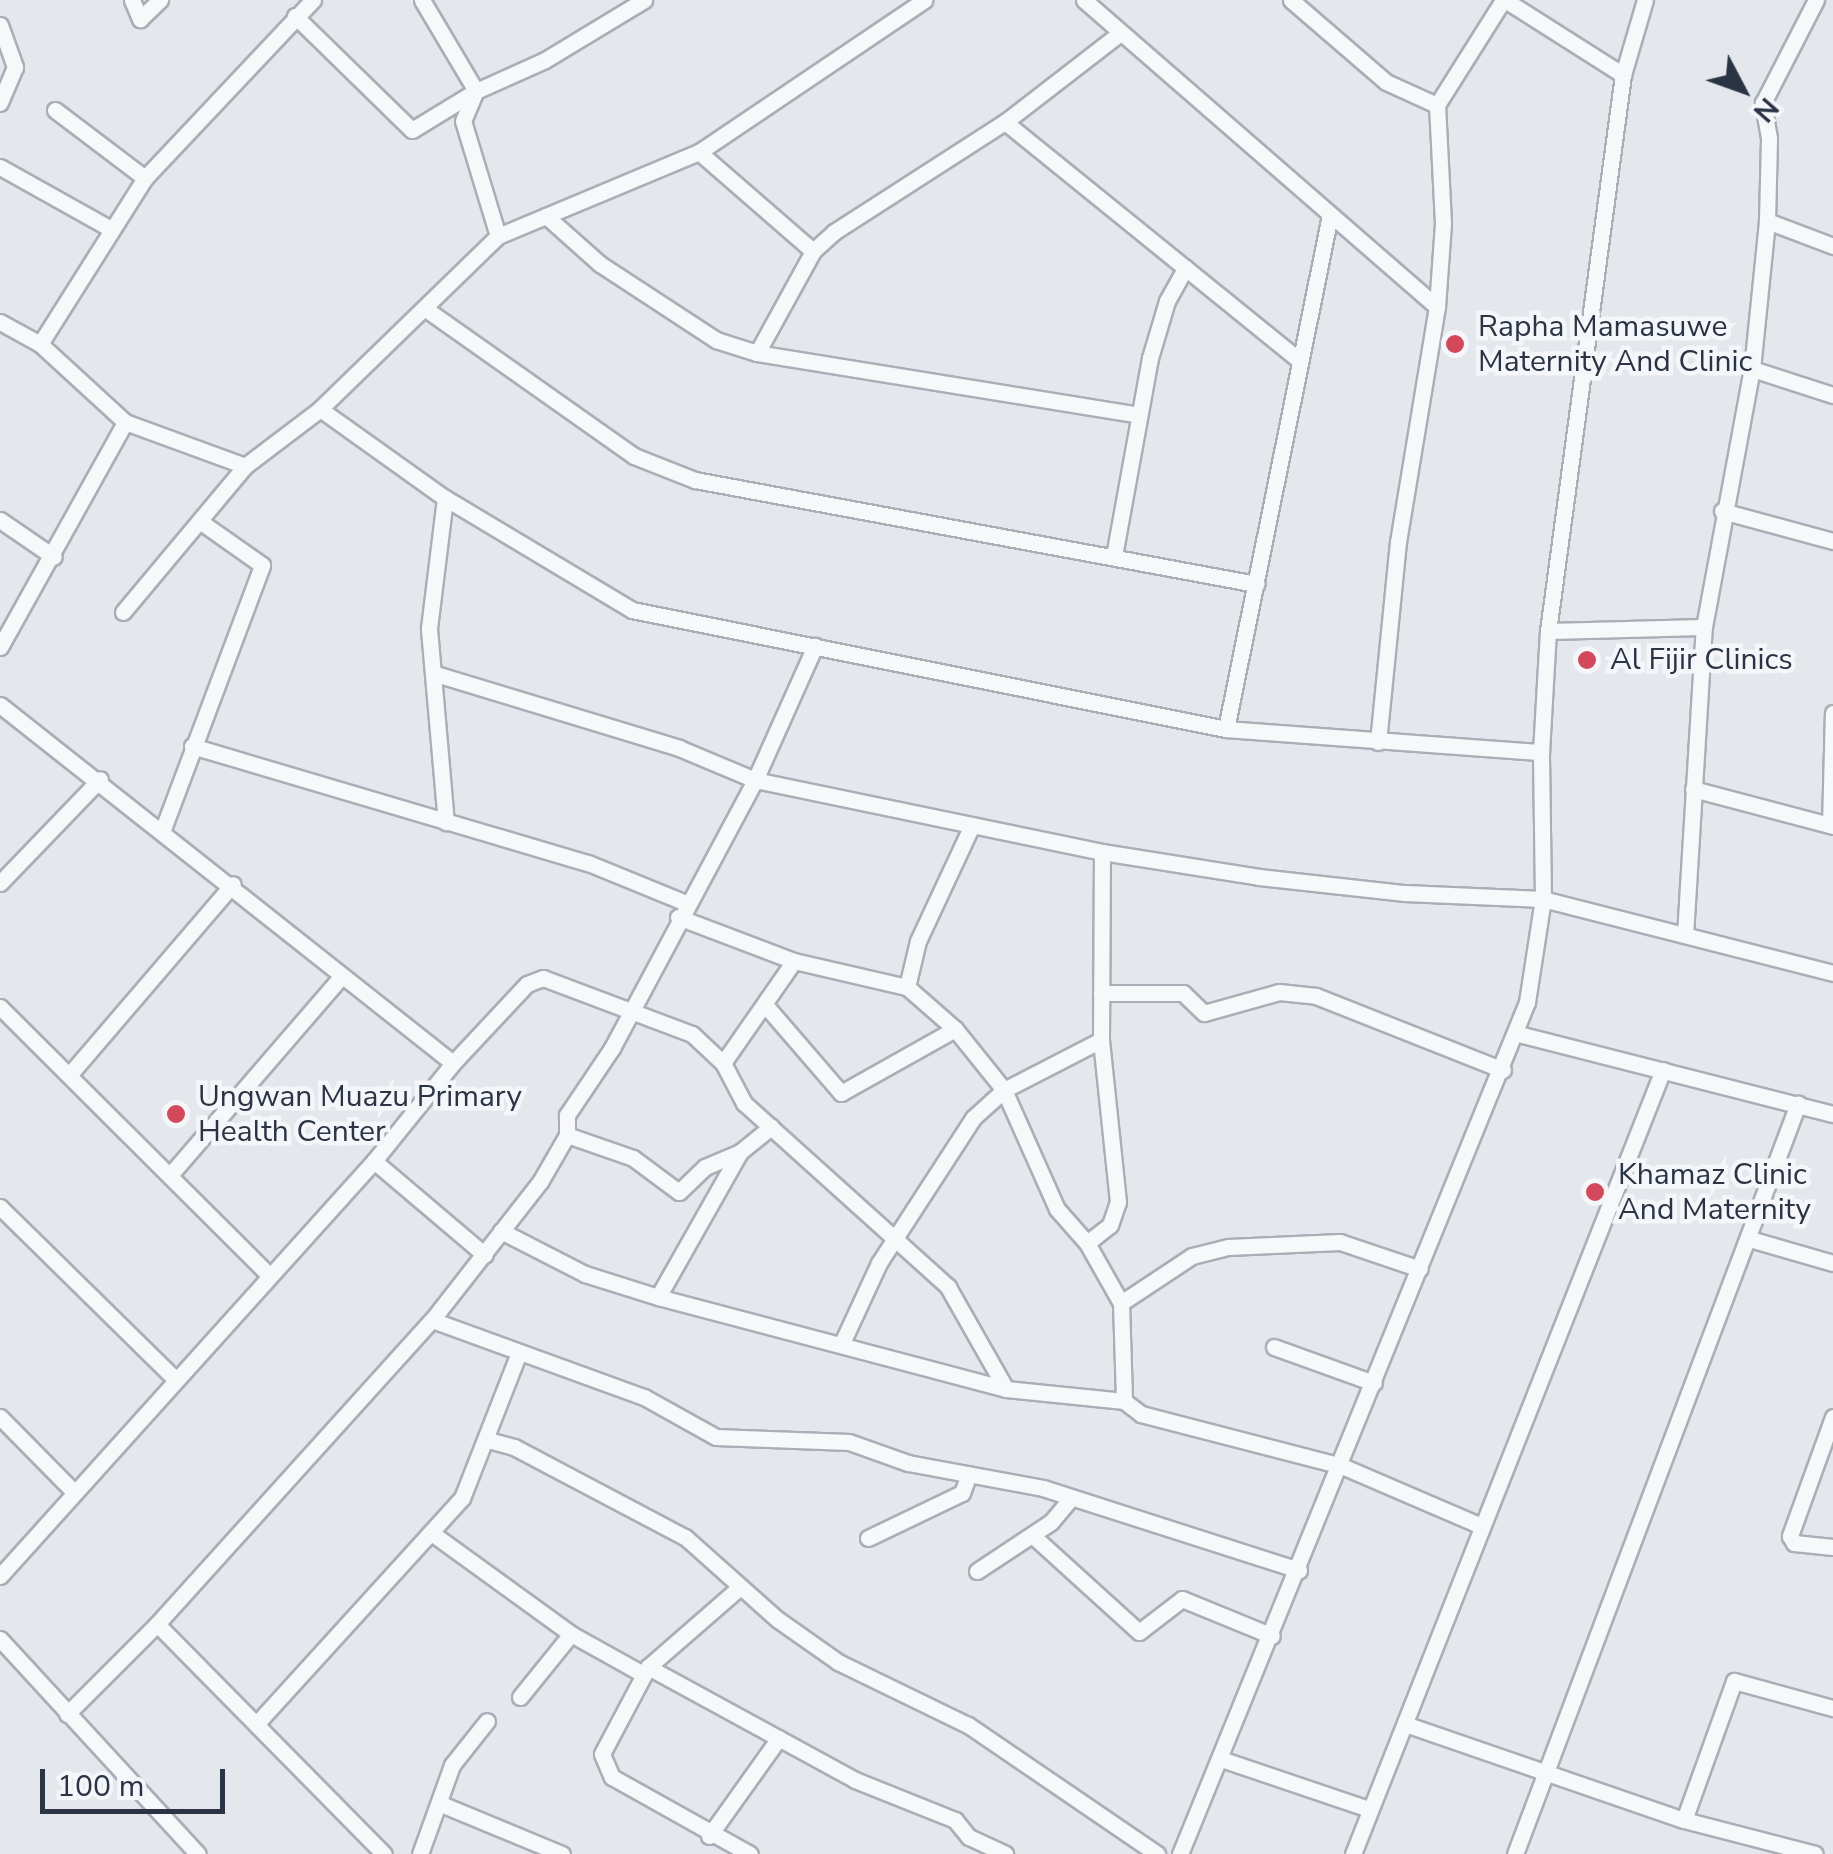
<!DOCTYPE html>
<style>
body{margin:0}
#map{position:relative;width:1833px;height:1854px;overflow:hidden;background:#e4e7ec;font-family:"Nunito Sans",sans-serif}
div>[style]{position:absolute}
.roads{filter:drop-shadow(2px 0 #a9aeb7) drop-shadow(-2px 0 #a9aeb7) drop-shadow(0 2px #a9aeb7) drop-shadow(0 -2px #a9aeb7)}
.minor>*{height:15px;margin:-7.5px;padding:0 7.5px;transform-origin:7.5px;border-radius:7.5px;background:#f7f8fa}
.dots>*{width:28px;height:28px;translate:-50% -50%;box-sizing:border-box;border:5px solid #f4f6f9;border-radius:50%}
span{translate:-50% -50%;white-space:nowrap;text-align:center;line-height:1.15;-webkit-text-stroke:9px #f4f6f9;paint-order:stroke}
.poi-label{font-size:30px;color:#2b3445}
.left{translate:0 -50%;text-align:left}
.north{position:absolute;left:1693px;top:40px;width:100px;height:100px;-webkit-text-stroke:8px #f4f6f9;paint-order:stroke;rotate:131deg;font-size:28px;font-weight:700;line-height:40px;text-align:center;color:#2b3445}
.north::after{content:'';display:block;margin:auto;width:35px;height:45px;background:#2b3445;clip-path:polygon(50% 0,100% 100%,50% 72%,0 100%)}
.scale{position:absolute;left:40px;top:1769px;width:185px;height:45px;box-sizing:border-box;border:5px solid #2b3445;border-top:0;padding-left:12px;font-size:30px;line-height:35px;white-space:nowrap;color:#2b3445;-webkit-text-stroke:8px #f4f6f9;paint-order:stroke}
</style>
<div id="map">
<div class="roads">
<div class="minor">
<i style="left:132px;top:0;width:21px;rotate:67deg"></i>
<i style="left:140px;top:19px;width:28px;rotate:-44deg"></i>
<i style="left:1084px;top:0;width:468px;rotate:41deg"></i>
<i style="left:1291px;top:0;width:125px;rotate:40.8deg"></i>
<i style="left:1386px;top:82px;width:56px;rotate:24.3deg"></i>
<i style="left:1505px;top:0;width:140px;rotate:32.4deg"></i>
<i style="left:295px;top:16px;width:163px;rotate:44.3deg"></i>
<i style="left:412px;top:130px;width:75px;rotate:-31.4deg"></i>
<i style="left:476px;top:91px;width:106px;rotate:-120.7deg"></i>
<i style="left:0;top:25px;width:45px;rotate:70.3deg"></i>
<i style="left:15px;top:67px;width:39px;rotate:113deg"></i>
<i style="left:55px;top:110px;width:113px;rotate:37.1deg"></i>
<i style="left:1005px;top:122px;width:380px;rotate:39deg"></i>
<i style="left:699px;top:152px;width:151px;rotate:41deg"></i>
<i style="left:0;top:167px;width:125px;rotate:29.2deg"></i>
<i style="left:546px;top:216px;width:72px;rotate:41.6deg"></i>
<i style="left:600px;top:264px;width:139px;rotate:33.2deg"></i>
<i style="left:716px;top:340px;width:43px;rotate:17.6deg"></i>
<i style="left:757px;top:353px;width:386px;rotate:9.2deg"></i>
<i style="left:1767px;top:221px;width:71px;rotate:20.7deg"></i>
<i style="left:498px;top:236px;width:120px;rotate:-106.9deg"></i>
<i style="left:463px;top:121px;width:33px;rotate:-67deg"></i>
<i style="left:476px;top:91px;width:76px;rotate:-24.2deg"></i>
<i style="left:545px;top:60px;width:116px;rotate:-31.2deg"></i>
<i style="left:427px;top:310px;width:253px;rotate:35.2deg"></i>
<i style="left:634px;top:456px;width:66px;rotate:21.5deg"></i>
<i style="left:695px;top:480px;width:571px;rotate:10.5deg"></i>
<i style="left:0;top:322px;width:46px;rotate:28.8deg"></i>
<i style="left:40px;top:344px;width:115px;rotate:42.5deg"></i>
<i style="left:125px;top:422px;width:128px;rotate:20.1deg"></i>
<i style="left:40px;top:344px;width:196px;rotate:-57.7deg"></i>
<i style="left:145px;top:178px;width:245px;rotate:-46.7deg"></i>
<i style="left:757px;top:353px;width:116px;rotate:-61.2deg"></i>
<i style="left:813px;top:251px;width:28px;rotate:-42deg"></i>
<i style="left:834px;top:232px;width:203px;rotate:-32.8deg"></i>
<i style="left:1005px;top:122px;width:145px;rotate:-37.7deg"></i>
<i style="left:1752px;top:369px;width:85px;rotate:17.8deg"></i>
<i style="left:320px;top:409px;width:153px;rotate:35.5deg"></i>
<i style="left:445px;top:498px;width:218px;rotate:30.9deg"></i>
<i style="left:632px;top:610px;width:606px;rotate:11.33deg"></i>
<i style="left:1226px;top:729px;width:316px;rotate:4.2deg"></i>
<i style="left:445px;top:498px;width:132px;rotate:97deg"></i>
<i style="left:429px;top:629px;width:194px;rotate:85deg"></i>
<i style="left:1722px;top:511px;width:115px;rotate:15.1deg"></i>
<i style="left:0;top:520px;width:65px;rotate:34.4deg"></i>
<i style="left:1114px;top:556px;width:201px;rotate:-79.7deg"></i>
<i style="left:1150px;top:358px;width:59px;rotate:-73.4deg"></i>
<i style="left:1167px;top:301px;width:38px;rotate:-61deg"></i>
<i style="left:123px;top:612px;width:190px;rotate:-50.1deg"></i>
<i style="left:245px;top:466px;width:94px;rotate:-37.2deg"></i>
<i style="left:320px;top:409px;width:248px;rotate:-44.2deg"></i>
<i style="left:498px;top:236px;width:218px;rotate:-22.7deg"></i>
<i style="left:699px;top:152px;width:272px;rotate:-34deg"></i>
<i style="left:1548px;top:631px;width:156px;rotate:-1.5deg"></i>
<i style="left:0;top:647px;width:257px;rotate:-60.9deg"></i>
<i style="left:436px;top:674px;width:254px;rotate:16.9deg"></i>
<i style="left:679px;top:748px;width:82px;rotate:22.8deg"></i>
<i style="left:755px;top:780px;width:354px;rotate:11.7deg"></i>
<i style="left:1102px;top:852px;width:159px;rotate:9deg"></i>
<i style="left:1259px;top:877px;width:147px;rotate:6.3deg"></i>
<i style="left:1405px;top:893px;width:138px;rotate:2.5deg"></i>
<i style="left:1543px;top:899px;width:299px;rotate:14.3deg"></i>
<i style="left:0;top:705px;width:577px;rotate:38.32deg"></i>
<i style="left:1226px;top:729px;width:524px;rotate:-78.56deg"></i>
<i style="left:1378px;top:742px;width:201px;rotate:-84.3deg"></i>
<i style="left:1398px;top:542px;width:238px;rotate:-80.6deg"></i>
<i style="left:1437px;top:307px;width:84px;rotate:-85.9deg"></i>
<i style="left:1443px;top:223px;width:118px;rotate:-92.9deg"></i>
<i style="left:1437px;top:105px;width:124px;rotate:-57.8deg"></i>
<i style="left:192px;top:746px;width:413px;rotate:16.5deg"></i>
<i style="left:588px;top:863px;width:106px;rotate:22.2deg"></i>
<i style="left:1693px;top:789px;width:145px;rotate:14.8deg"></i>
<i style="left:1830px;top:825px;width:112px;rotate:-88.5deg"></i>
<i style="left:163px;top:829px;width:282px;rotate:-69.4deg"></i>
<i style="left:262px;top:565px;width:75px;rotate:-144.8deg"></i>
<i style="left:0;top:883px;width:144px;rotate:-46.1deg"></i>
<i style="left:678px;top:917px;width:124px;rotate:20.8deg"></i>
<i style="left:794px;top:961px;width:116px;rotate:13deg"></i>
<i style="left:907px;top:987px;width:64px;rotate:41.2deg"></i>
<i style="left:955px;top:1029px;width:78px;rotate:51.2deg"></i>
<i style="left:1004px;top:1090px;width:130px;rotate:66deg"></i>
<i style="left:1057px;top:1209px;width:45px;rotate:48.6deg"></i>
<i style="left:1087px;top:1243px;width:69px;rotate:60.5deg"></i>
<i style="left:1121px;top:1303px;width:98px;rotate:88.2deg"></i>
<i style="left:1685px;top:935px;width:309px;rotate:-86.5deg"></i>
<i style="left:1704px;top:627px;width:262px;rotate:-79.5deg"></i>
<i style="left:1752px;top:369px;width:149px;rotate:-84.2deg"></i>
<i style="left:1767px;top:221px;width:83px;rotate:-88.6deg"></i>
<i style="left:1769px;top:138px;width:36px;rotate:-100deg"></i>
<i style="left:1763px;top:103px;width:116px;rotate:-62.8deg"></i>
<i style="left:907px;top:987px;width:47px;rotate:-76.6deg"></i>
<i style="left:918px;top:941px;width:128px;rotate:-65deg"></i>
<i style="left:1101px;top:993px;width:82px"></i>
<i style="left:1183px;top:993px;width:29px;rotate:44deg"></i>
<i style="left:1204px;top:1013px;width:78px;rotate:-15.6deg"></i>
<i style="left:1279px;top:992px;width:37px;rotate:6deg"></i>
<i style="left:1316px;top:996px;width:201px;rotate:21.6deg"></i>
<i style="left:766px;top:1006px;width:115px;rotate:49.2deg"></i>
<i style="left:841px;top:1093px;width:131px;rotate:-29.3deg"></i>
<i style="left:0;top:1007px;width:380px;rotate:44.9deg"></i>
<i style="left:1519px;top:1034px;width:324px;rotate:14.3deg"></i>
<i style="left:723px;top:1063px;width:124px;rotate:-55.2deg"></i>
<i style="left:70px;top:1074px;width:250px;rotate:-49.4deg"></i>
<i style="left:567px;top:1135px;width:70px;rotate:19.2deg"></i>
<i style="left:633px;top:1158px;width:57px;rotate:36.5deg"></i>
<i style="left:679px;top:1192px;width:36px;rotate:-44deg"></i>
<i style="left:705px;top:1167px;width:38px;rotate:-23deg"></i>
<i style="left:374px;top:1161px;width:145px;rotate:40.3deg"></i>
<i style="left:170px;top:1175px;width:263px;rotate:-49.2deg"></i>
<i style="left:0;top:1207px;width:243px;rotate:44.5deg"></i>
<i style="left:501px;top:1231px;width:94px;rotate:27.1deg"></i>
<i style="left:585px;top:1274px;width:77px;rotate:17.5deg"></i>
<i style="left:658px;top:1297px;width:360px;rotate:14.8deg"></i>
<i style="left:1006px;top:1389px;width:119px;rotate:5.8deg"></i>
<i style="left:1124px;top:1401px;width:21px;rotate:37deg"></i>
<i style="left:1141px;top:1414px;width:208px;rotate:14.5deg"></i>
<i style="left:1342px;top:1466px;width:149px;rotate:23.3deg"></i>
<i style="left:1750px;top:1239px;width:86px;rotate:16.1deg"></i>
<i style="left:1087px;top:1243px;width:29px;rotate:-38deg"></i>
<i style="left:1110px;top:1225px;width:24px;rotate:-71deg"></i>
<i style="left:1118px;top:1202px;width:163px;rotate:-96deg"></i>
<i style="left:1101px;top:1040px;width:188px;rotate:-89.7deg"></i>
<i style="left:658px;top:1297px;width:167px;rotate:-60.5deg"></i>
<i style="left:740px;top:1152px;width:40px;rotate:-39deg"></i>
<i style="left:1121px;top:1303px;width:85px;rotate:-33.5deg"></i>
<i style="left:1192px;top:1256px;width:37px;rotate:-14deg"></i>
<i style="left:1228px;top:1247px;width:112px;rotate:-2.6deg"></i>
<i style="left:1340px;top:1242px;width:84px;rotate:18.6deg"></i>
<i style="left:432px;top:1320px;width:226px;rotate:20deg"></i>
<i style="left:644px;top:1397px;width:82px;rotate:29.1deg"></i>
<i style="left:716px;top:1437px;width:133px;rotate:2.2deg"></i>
<i style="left:849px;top:1442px;width:63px;rotate:19.6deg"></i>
<i style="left:908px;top:1463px;width:137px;rotate:10.5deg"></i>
<i style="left:1043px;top:1488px;width:269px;rotate:17.8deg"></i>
<i style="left:842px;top:1343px;width:88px;rotate:-65.2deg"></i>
<i style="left:879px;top:1263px;width:173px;rotate:-57deg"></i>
<i style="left:973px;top:1118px;width:42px;rotate:-42.1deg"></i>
<i style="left:1004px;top:1090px;width:109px;rotate:-27.3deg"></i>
<i style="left:1274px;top:1347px;width:106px;rotate:19.8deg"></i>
<i style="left:0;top:1417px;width:105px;rotate:45.4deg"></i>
<i style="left:1833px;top:1417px;width:127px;rotate:109.9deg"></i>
<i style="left:1790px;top:1536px;width:8px;rotate:60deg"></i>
<i style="left:1794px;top:1543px;width:39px;rotate:6deg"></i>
<i style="left:488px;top:1440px;width:27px;rotate:15deg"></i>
<i style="left:514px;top:1447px;width:193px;rotate:27.8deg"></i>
<i style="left:685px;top:1537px;width:123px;rotate:41.7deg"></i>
<i style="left:777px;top:1619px;width:75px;rotate:35.2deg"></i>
<i style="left:838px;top:1662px;width:144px;rotate:25.9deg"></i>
<i style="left:968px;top:1725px;width:229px;rotate:34.3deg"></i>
<i style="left:433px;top:1534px;width:170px;rotate:35.9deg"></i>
<i style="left:571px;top:1634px;width:82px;rotate:29.1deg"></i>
<i style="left:1032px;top:1535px;width:144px;rotate:42.2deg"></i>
<i style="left:1139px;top:1632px;width:54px;rotate:-37.5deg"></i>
<i style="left:1182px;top:1599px;width:97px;rotate:22.3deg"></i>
<i style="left:868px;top:1538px;width:104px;rotate:-25.6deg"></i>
<i style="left:962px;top:1493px;width:20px;rotate:-70deg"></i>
<i style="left:977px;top:1571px;width:89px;rotate:-33.5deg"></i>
<i style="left:1051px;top:1522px;width:31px;rotate:-50deg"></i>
<i style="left:0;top:1576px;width:559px;rotate:-47.97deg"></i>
<i style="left:374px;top:1161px;width:126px;rotate:-51.1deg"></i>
<i style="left:453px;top:1063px;width:108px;rotate:-46.9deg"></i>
<i style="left:527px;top:984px;width:17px;rotate:-21deg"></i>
<i style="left:543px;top:978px;width:159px;rotate:20.6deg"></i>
<i style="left:692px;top:1034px;width:42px;rotate:43.1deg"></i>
<i style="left:723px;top:1063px;width:45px;rotate:62.3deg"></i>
<i style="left:744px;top:1103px;width:275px;rotate:42deg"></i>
<i style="left:948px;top:1287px;width:117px;rotate:60.4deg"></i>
<i style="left:740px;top:1587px;width:122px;rotate:139deg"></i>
<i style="left:648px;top:1667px;width:98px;rotate:117.9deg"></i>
<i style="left:602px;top:1754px;width:25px;rotate:67deg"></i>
<i style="left:612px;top:1777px;width:158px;rotate:29.2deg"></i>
<i style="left:157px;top:1624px;width:323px;rotate:45.4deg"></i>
<i style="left:0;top:1639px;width:292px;rotate:47.4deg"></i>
<i style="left:648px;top:1667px;width:236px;rotate:28.6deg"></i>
<i style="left:855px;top:1780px;width:108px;rotate:21.8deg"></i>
<i style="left:955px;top:1820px;width:22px;rotate:51deg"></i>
<i style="left:969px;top:1837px;width:40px;rotate:25deg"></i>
<i style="left:520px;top:1697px;width:81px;rotate:-51deg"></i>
<i style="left:67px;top:1714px;width:127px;rotate:-45deg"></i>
<i style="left:157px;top:1624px;width:410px;rotate:-47.9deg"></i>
<i style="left:432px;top:1320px;width:175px;rotate:-52deg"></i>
<i style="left:540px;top:1182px;width:54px;rotate:-60.1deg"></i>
<i style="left:567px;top:1135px;width:20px;rotate:-90deg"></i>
<i style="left:567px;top:1115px;width:81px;rotate:-56.1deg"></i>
<i style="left:612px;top:1048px;width:304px;rotate:-61.9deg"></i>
<i style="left:755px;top:780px;width:147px;rotate:-65.9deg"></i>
<i style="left:259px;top:1721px;width:302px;rotate:-47.7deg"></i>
<i style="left:462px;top:1498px;width:154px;rotate:-68.6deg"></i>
<i style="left:1405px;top:1724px;width:295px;rotate:19deg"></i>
<i style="left:1684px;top:1820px;width:135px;rotate:14.5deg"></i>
<i style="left:1221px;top:1759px;width:156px;rotate:18.7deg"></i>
<i style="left:441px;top:1804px;width:131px;rotate:22.5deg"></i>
<i style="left:1684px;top:1820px;width:148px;rotate:-70.2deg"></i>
<i style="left:1734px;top:1681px;width:103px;rotate:15.3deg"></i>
<i style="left:709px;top:1836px;width:120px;rotate:-54.5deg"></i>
<i style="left:420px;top:1854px;width:95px;rotate:-70.2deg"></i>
<i style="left:452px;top:1765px;width:56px;rotate:-51.5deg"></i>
<i style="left:1180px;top:1854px;width:920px;rotate:-67.84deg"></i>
<i style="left:1527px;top:1002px;width:104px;rotate:-81.2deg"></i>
<i style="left:1543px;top:899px;width:147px;rotate:-90.8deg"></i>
<i style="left:1541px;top:752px;width:121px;rotate:-86.7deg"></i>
<i style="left:1548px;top:631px;width:561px;rotate:-82.32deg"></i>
<i style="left:1623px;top:75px;width:78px;rotate:-73.7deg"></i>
<i style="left:1353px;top:1854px;width:843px;rotate:-68.43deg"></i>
<i style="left:1515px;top:1854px;width:802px;rotate:-69.33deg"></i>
</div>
</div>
<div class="dots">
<i style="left:1455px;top:344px;background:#d1495b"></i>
<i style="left:1587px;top:660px;background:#d1495b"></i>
<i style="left:176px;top:1114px;background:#d1495b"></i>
<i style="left:1595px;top:1192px;background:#d1495b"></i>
</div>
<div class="poi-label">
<span class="left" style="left:1478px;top:344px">Rapha Mamasuwe<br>Maternity And Clinic</span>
<span class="left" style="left:1610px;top:660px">Al Fijir Clinics</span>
<span class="left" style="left:198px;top:1114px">Ungwan Muazu Primary<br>Health Center</span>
<span class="left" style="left:1618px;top:1192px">Khamaz Clinic<br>And Maternity</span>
</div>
<div class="north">N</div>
<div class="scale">100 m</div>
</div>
